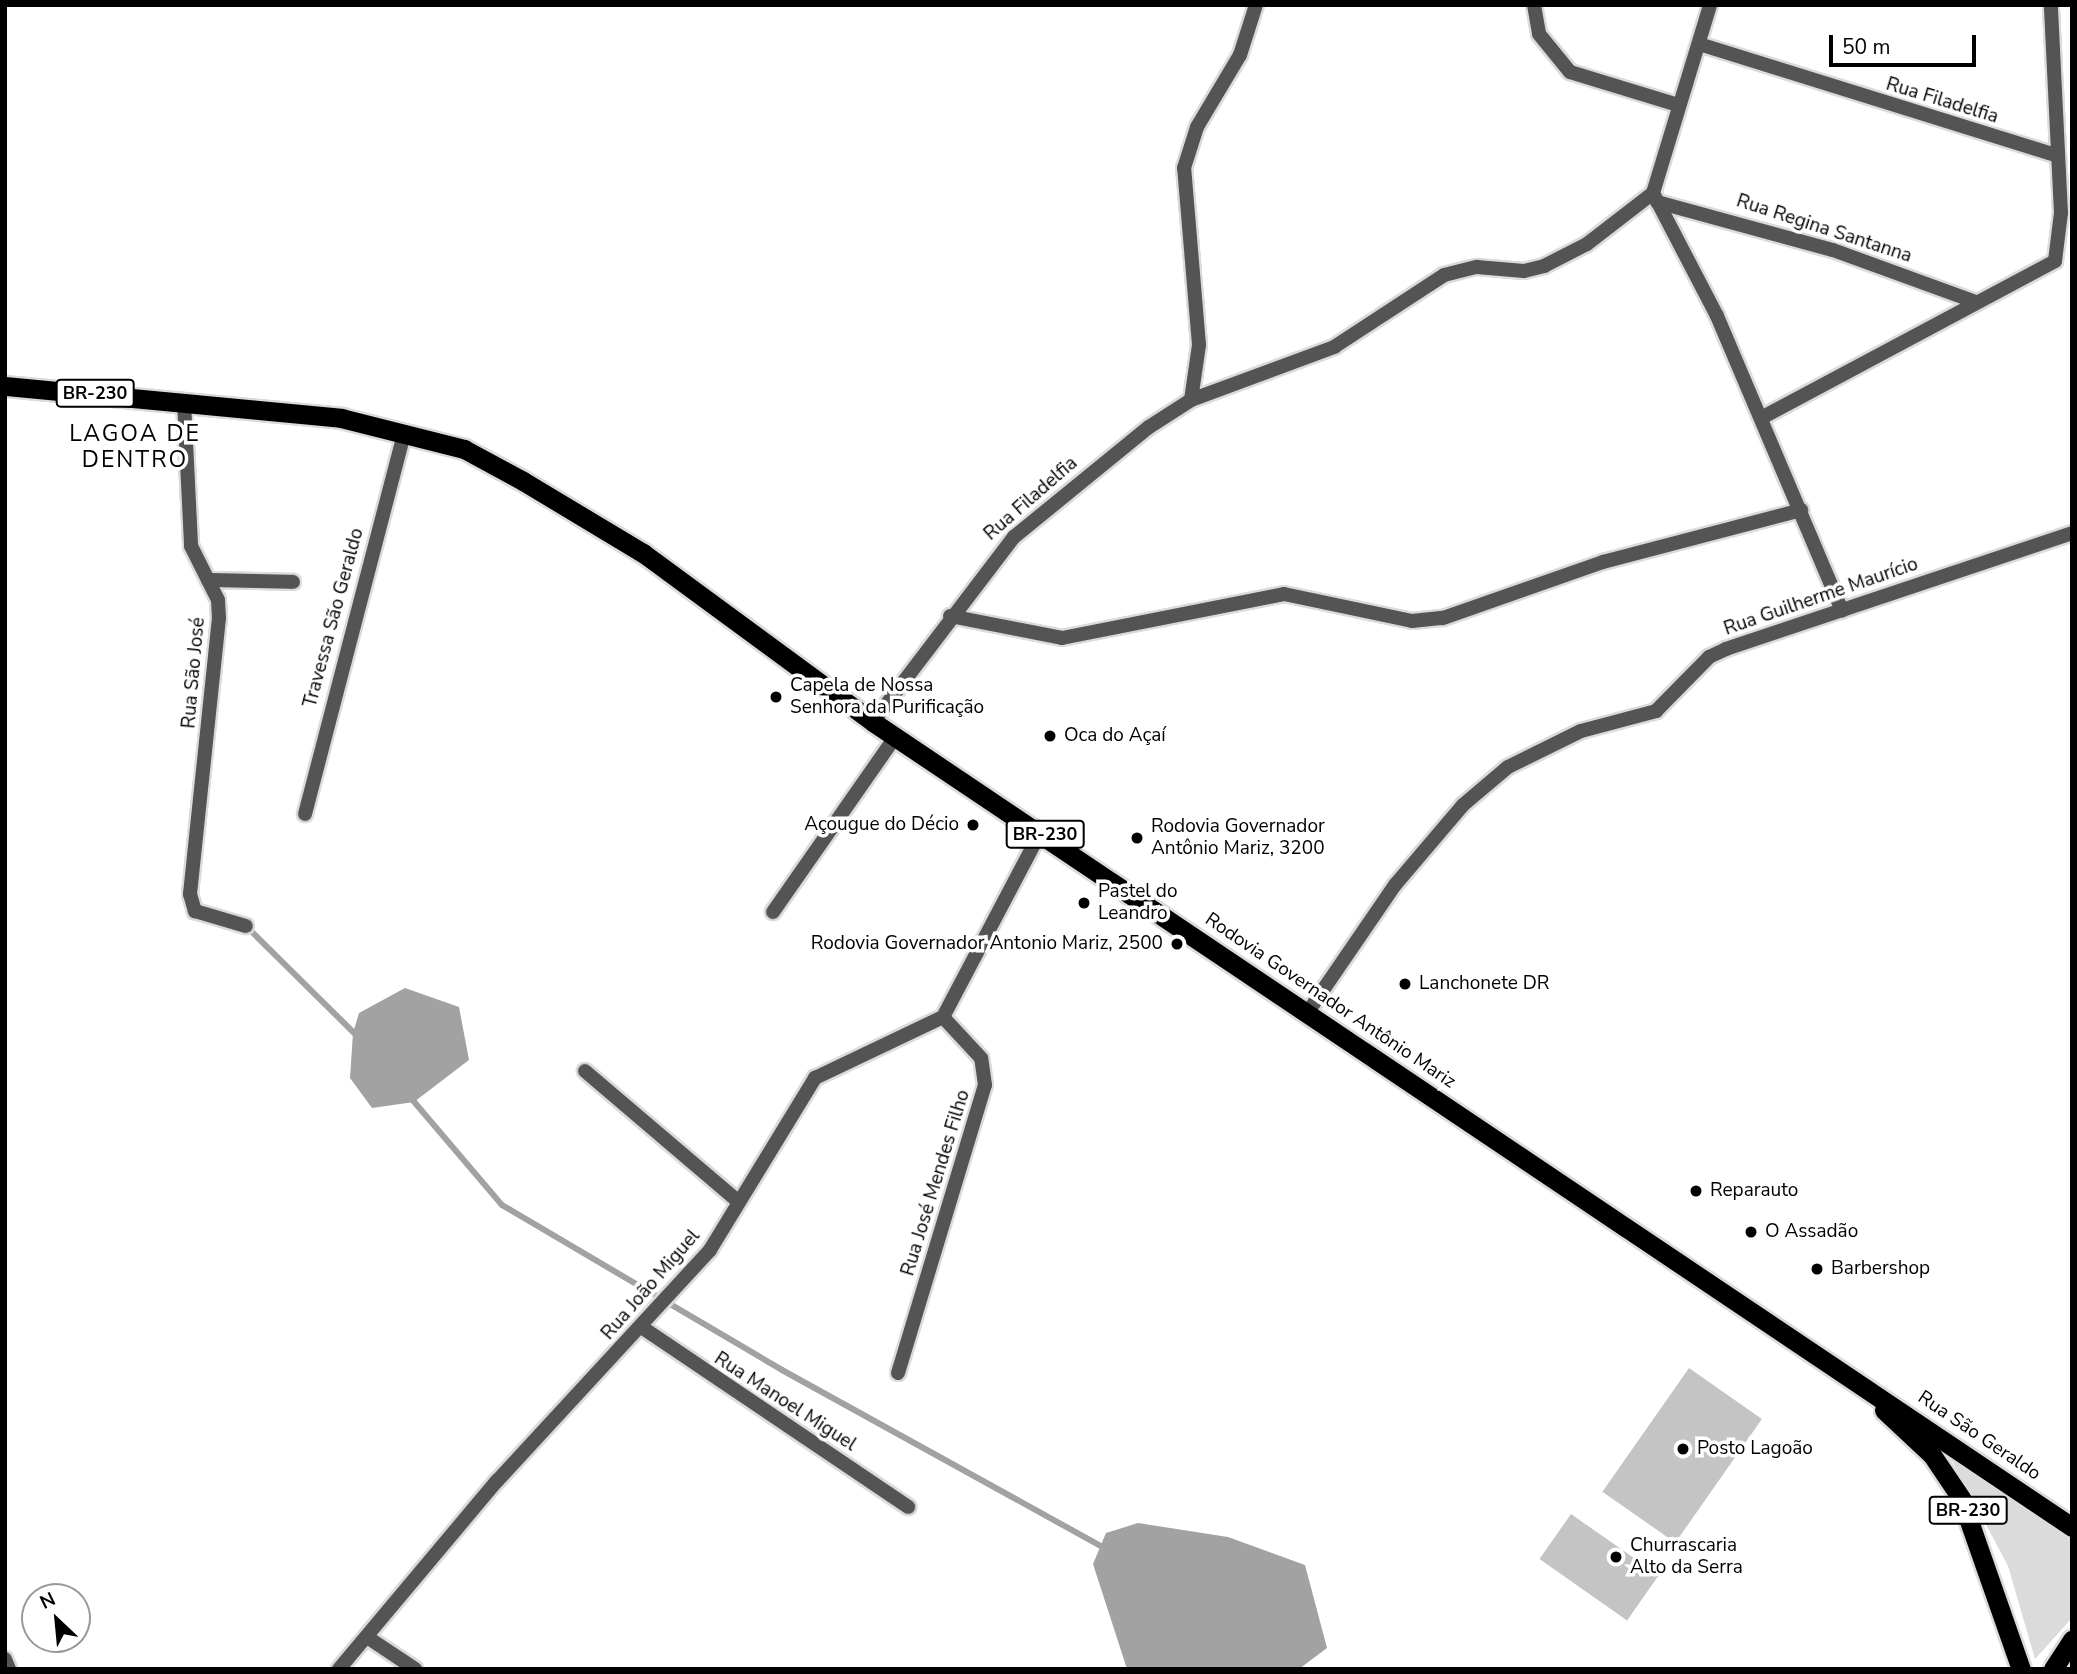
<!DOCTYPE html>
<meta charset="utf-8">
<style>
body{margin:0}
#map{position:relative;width:2077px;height:1674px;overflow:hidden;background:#fff;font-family:"Nunito Sans",sans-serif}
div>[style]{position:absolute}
.green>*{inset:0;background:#dbdbdb}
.water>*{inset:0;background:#a2a2a2}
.stream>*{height:6px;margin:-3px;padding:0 3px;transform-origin:3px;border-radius:3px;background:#a2a2a2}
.building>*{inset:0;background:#c4c4c4;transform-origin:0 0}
.roads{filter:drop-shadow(2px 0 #dbdbdb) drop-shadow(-2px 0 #dbdbdb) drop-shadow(0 2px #dbdbdb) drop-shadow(0 -2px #dbdbdb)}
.minor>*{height:14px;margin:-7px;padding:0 7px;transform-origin:7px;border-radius:7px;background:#545454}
.trunk>*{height:19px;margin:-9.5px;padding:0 9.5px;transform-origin:9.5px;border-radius:9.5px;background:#000}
.dots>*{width:19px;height:19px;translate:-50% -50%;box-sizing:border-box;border:4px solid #fff;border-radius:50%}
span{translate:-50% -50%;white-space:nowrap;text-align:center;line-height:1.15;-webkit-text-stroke:7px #fff;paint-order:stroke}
.shield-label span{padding:2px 5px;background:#fff;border:2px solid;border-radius:5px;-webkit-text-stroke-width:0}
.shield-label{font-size:18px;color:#000;font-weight:700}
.street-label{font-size:19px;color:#000}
.poi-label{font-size:19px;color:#000}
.left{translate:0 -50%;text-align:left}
.right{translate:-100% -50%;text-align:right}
.quarter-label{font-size:23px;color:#000;letter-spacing:2px}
.frame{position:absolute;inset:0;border:7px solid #000;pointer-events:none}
.north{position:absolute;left:21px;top:1583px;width:70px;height:70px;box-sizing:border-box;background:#fff;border:2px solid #999;border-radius:50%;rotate:334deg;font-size:19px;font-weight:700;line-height:28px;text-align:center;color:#000}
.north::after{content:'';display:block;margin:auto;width:24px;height:32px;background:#000;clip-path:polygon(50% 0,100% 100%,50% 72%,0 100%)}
.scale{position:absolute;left:1829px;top:35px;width:147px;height:32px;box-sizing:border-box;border:4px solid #000;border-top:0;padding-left:9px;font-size:21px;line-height:24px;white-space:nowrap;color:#000;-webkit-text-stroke:5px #fff;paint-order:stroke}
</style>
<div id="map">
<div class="green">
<i style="clip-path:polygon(1949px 1455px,2072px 1540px,2072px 1618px,2035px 1659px,2008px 1566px)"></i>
</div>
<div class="water">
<i style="clip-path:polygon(405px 988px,459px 1007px,469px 1060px,414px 1102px,372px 1108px,350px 1078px,353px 1033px,359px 1013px)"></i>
<i style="clip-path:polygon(1138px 1523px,1228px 1537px,1305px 1565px,1327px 1648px,1299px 1669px,1127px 1669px,1093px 1564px,1106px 1533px)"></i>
</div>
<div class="stream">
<i style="left:246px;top:926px;width:159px;rotate:44.7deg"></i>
<i style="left:410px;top:1097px;width:142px;rotate:49.6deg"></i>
<i style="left:502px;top:1205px;width:325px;rotate:30.5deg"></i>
<i style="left:782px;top:1370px;width:369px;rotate:28.9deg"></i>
</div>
<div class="building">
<i style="left:1689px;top:1368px;width:89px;height:151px;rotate:35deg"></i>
<i style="left:1571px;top:1514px;width:107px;height:55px;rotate:35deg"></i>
</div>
<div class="roads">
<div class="minor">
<i style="left:1534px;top:5px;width:29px;rotate:80deg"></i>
<i style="left:1539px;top:34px;width:49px;rotate:50.8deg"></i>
<i style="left:1570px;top:72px;width:113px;rotate:17deg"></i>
<i style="left:1699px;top:44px;width:373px;rotate:17.3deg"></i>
<i style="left:1653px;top:193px;width:139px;rotate:62.5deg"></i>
<i style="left:1717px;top:316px;width:320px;rotate:67deg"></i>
<i style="left:1657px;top:202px;width:182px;rotate:15.3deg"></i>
<i style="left:1833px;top:250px;width:152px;rotate:20deg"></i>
<i style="left:1191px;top:400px;width:56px;rotate:-81.7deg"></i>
<i style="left:1199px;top:345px;width:178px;rotate:-94.8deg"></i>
<i style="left:1184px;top:168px;width:43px;rotate:-72.4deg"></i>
<i style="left:1197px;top:127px;width:84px;rotate:-59.2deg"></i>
<i style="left:1240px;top:55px;width:52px;rotate:-72.3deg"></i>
<i style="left:184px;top:401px;width:145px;rotate:87.2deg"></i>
<i style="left:191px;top:546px;width:60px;rotate:63.4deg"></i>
<i style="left:218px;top:600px;width:18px;rotate:87deg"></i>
<i style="left:219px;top:618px;width:278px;rotate:96deg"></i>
<i style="left:190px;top:894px;width:18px;rotate:74deg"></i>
<i style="left:195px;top:911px;width:53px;rotate:16.4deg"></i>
<i style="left:1763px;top:417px;width:331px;rotate:-28.1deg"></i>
<i style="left:2055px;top:261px;width:48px;rotate:-82.9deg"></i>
<i style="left:2061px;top:213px;width:208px;rotate:-92.8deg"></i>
<i style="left:208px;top:580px;width:85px;rotate:1.3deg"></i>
<i style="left:950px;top:616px;width:114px;rotate:11.1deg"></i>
<i style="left:1062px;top:638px;width:226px;rotate:-11.2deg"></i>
<i style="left:1284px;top:594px;width:131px;rotate:11.9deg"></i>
<i style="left:1412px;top:621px;width:31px;rotate:-6deg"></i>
<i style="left:1443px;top:618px;width:170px;rotate:-19.3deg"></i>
<i style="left:1603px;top:562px;width:205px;rotate:-14.7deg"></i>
<i style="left:873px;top:722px;width:233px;rotate:-52.7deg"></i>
<i style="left:1014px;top:537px;width:174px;rotate:-39.2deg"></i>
<i style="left:1149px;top:427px;width:50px;rotate:-32.7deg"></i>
<i style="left:1191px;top:400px;width:153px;rotate:-20.3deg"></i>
<i style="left:1334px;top:347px;width:131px;rotate:-33.2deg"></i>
<i style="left:1444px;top:275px;width:34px;rotate:-14deg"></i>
<i style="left:1477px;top:267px;width:47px;rotate:4.9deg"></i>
<i style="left:1524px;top:271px;width:21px;rotate:-14deg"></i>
<i style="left:1544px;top:266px;width:48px;rotate:-27.1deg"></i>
<i style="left:1587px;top:244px;width:83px;rotate:-37.7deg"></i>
<i style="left:1653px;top:193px;width:196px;rotate:-73.1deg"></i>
<i style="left:305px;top:814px;width:394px;rotate:-75.4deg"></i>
<i style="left:773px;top:912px;width:215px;rotate:-55.1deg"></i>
<i style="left:1308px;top:1012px;width:154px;rotate:-55.6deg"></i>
<i style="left:1395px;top:885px;width:105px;rotate:-49.6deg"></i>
<i style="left:1463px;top:805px;width:59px;rotate:-40.2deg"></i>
<i style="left:1508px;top:767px;width:81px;rotate:-26.3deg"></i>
<i style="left:1581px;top:731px;width:78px;rotate:-14.9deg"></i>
<i style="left:1656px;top:711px;width:76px;rotate:-45.5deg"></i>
<i style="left:1709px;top:657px;width:19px;rotate:-25deg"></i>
<i style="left:1726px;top:649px;width:365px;rotate:-18.5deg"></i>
<i style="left:585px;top:1071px;width:201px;rotate:40.4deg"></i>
<i style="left:643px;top:1328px;width:320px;rotate:34deg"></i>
<i style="left:898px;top:1373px;width:301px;rotate:-73.2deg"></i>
<i style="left:985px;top:1085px;width:27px;rotate:-98deg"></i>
<i style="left:981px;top:1058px;width:56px;rotate:-132.8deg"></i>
<i style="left:367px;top:1637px;width:58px;rotate:33.7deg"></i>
<i style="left:5px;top:1659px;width:11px;rotate:68deg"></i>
<i style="left:339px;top:1669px;width:246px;rotate:-50deg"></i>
<i style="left:497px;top:1481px;width:314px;rotate:-47.3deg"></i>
<i style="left:710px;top:1250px;width:202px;rotate:-58.6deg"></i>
<i style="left:815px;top:1078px;width:142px;rotate:-25.5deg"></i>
<i style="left:943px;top:1017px;width:210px;rotate:-62.2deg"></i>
</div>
<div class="trunk">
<i style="left:5px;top:386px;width:338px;rotate:5.4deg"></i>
<i style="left:341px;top:418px;width:127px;rotate:14.1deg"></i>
<i style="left:464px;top:449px;width:67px;rotate:28.5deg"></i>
<i style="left:523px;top:481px;width:140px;rotate:31deg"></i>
<i style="left:643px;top:553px;width:285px;rotate:36.3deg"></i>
<i style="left:873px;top:722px;width:1444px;rotate:33.88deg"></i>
<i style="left:1884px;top:1410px;width:66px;rotate:43.2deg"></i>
<i style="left:1932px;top:1455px;width:52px;rotate:56deg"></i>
<i style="left:1961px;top:1498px;width:181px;rotate:70.7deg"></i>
<i style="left:2053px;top:1669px;width:35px;rotate:-57deg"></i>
</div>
</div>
<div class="dots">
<i style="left:776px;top:697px;background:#000"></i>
<i style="left:1050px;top:736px;background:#000"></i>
<i style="left:973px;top:825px;background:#000"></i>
<i style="left:1137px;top:838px;background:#000"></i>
<i style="left:1084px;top:903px;background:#000"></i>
<i style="left:1177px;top:944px;background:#000"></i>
<i style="left:1405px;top:984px;background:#000"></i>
<i style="left:1696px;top:1191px;background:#000"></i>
<i style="left:1751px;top:1232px;background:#000"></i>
<i style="left:1817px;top:1269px;background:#000"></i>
<i style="left:1683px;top:1449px;background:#000"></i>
<i style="left:1616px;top:1557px;background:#000"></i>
</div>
<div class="shield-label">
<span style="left:95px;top:393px">BR-230</span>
<span style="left:1045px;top:834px">BR-230</span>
<span style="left:1968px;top:1510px">BR-230</span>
</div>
<div class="street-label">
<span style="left:1942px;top:101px;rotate:17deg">Rua Filadelfia</span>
<span style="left:1824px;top:229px;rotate:18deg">Rua Regina Santanna</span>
<span style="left:1031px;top:499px;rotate:-41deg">Rua Filadelfia</span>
<span style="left:1821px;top:597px;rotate:-19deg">Rua Guilherme Maurício</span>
<span style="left:334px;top:618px;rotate:-75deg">Travessa São Geraldo</span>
<span style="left:194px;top:673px;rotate:-85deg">Rua São José</span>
<span style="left:1330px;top:1001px;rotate:34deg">Rodovia Governador Antônio Mariz</span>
<span style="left:936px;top:1183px;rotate:-73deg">Rua José Mendes Filho</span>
<span style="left:651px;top:1285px;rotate:-49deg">Rua João Miguel</span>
<span style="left:785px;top:1402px;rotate:33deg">Rua Manoel Miguel</span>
<span style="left:1979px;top:1436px;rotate:34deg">Rua São Geraldo</span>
</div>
<div class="poi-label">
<span class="left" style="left:790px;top:697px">Capela de Nossa<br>Senhora da Purificação</span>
<span class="left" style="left:1064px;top:736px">Oca do Açaí</span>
<span class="right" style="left:959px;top:825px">Açougue do Décio</span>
<span class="left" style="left:1151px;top:838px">Rodovia Governador<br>Antônio Mariz, 3200</span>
<span class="left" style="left:1098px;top:903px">Pastel do<br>Leandro</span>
<span class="right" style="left:1163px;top:944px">Rodovia Governador Antonio Mariz, 2500</span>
<span class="left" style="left:1419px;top:984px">Lanchonete DR</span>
<span class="left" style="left:1710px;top:1191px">Reparauto</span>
<span class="left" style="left:1765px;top:1232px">O Assadão</span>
<span class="left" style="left:1831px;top:1269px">Barbershop</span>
<span class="left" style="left:1697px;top:1449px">Posto Lagoão</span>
<span class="left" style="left:1630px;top:1557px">Churrascaria<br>Alto da Serra</span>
</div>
<div class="quarter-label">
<span style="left:135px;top:447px">LAGOA DE<br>DENTRO</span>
</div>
<div class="frame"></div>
<div class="north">N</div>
<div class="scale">50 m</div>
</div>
